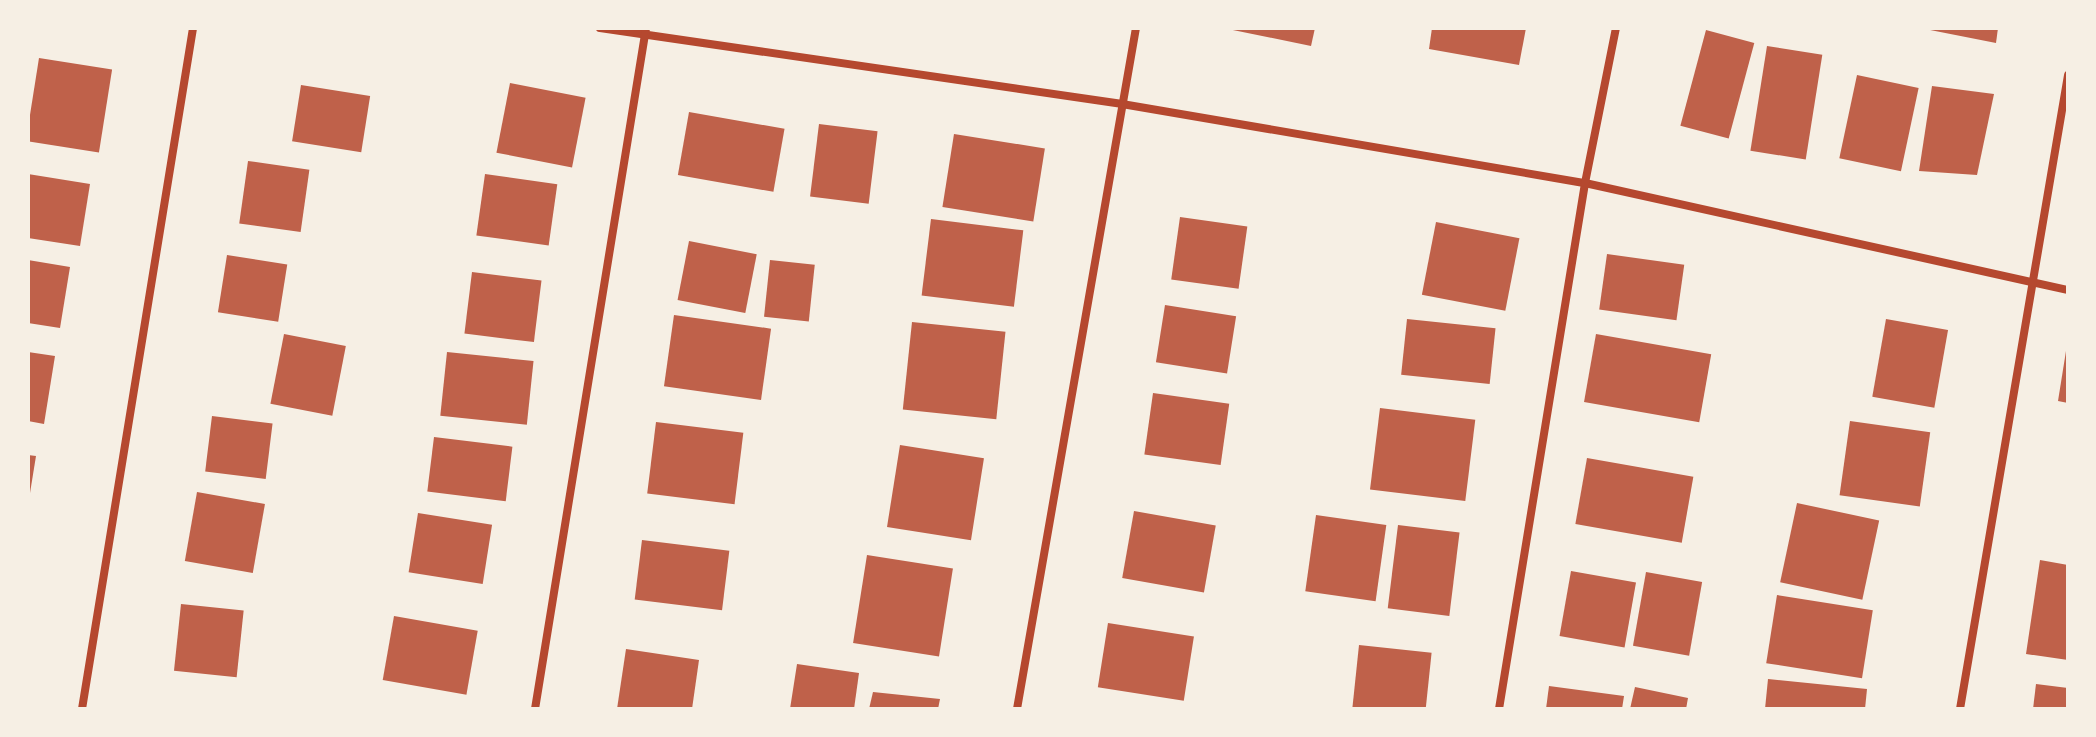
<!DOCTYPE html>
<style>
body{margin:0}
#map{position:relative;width:2096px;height:737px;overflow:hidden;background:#f6efe4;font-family:"PT Sans Narrow",sans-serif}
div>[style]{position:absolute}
.building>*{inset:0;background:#bf614a;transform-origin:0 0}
.minor>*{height:8px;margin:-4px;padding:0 4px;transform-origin:4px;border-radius:4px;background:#b5482f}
span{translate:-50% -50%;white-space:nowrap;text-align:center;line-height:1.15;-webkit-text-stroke:8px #f6efe4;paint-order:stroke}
.frame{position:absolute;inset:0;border:30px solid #f6efe4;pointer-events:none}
</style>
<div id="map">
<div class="building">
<i style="clip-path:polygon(1223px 28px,1315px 28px,1311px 46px)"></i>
<i style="clip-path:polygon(1432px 28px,1526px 28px,1519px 65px,1429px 49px)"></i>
<i style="clip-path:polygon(1920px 28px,1998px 28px,1996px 43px)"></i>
<i style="left:1706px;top:30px;width:50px;height:99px;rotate:15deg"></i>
<i style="left:1767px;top:46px;width:56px;height:106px;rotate:9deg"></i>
<i style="left:39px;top:58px;width:74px;height:84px;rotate:9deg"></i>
<i style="left:1857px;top:75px;width:63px;height:85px;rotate:12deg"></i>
<i style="left:510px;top:83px;width:77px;height:71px;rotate:11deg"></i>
<i style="left:301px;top:85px;width:70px;height:57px;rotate:9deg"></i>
<i style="clip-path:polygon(1932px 86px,1994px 94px,1977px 175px,1919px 171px)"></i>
<i style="left:689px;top:112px;width:97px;height:64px;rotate:10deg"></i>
<i style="left:819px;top:124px;width:59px;height:73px;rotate:7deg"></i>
<i style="left:954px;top:134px;width:92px;height:74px;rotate:9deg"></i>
<i style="left:248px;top:161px;width:62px;height:63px;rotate:8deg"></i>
<i style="clip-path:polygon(28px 174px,90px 184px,80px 246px,28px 238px)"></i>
<i style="left:485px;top:174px;width:73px;height:62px;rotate:8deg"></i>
<i style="left:1180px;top:217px;width:68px;height:63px;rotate:8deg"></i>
<i style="left:931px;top:219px;width:93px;height:77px;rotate:7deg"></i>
<i style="left:1436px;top:222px;width:85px;height:74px;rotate:11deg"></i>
<i style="left:689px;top:241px;width:69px;height:60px;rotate:11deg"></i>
<i style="left:1607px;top:254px;width:78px;height:56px;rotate:8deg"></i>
<i style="left:227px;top:255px;width:61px;height:58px;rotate:9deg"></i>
<i style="clip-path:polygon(28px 260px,70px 267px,60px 328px,28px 323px)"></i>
<i style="left:770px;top:260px;width:45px;height:57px;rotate:6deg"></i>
<i style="left:472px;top:272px;width:70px;height:62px;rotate:7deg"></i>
<i style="left:1165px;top:305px;width:72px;height:58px;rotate:9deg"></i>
<i style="left:674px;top:315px;width:98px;height:72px;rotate:8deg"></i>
<i style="left:1407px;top:319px;width:89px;height:56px;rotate:6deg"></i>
<i style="left:1886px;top:319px;width:63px;height:79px;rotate:10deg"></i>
<i style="left:912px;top:322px;width:94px;height:88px;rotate:6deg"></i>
<i style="left:284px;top:334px;width:63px;height:71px;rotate:11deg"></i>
<i style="left:1596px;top:334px;width:117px;height:69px;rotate:10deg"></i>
<i style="clip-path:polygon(2066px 351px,2068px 351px,2068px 403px,2058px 401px)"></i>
<i style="clip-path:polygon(28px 352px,55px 356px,44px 424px,28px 421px)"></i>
<i style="left:447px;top:352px;width:87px;height:64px;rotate:6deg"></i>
<i style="left:1153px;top:393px;width:77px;height:62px;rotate:8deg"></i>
<i style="left:1380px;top:408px;width:96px;height:82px;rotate:7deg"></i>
<i style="left:212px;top:416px;width:61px;height:56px;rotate:7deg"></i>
<i style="left:1850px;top:421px;width:81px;height:75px;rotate:8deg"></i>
<i style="left:656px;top:422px;width:88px;height:72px;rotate:7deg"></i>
<i style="left:434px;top:437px;width:79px;height:55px;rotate:7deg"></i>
<i style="left:900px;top:445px;width:85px;height:83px;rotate:9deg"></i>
<i style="clip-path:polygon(28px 455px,36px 456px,30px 493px,28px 492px)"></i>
<i style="left:1587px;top:458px;width:108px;height:67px;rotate:10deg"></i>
<i style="left:197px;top:492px;width:69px;height:70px;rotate:10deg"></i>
<i style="left:1797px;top:503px;width:84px;height:81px;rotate:12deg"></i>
<i style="left:1134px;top:511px;width:83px;height:68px;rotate:10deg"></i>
<i style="left:418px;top:513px;width:75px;height:60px;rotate:9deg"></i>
<i style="left:1316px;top:515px;width:71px;height:77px;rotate:8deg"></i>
<i style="left:1398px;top:525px;width:62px;height:84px;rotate:7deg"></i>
<i style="left:642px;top:540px;width:88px;height:60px;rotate:7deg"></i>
<i style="left:867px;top:555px;width:87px;height:89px;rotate:9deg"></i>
<i style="clip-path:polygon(2040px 560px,2068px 565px,2068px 660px,2026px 654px)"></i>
<i style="left:1571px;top:571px;width:66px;height:66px;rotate:10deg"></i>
<i style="left:1646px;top:572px;width:57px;height:75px;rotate:10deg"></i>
<i style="left:1777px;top:595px;width:97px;height:69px;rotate:9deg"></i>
<i style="left:181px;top:604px;width:63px;height:67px;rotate:6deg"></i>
<i style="left:394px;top:616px;width:85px;height:65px;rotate:10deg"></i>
<i style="left:1108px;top:623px;width:87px;height:65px;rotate:9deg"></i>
<i style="left:1359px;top:645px;width:73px;height:64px;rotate:6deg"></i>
<i style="clip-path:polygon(626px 649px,699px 660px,692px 709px,617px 709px)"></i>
<i style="clip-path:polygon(797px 664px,859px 673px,854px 709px,790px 709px)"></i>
<i style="clip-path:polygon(1768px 679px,1867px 689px,1865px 709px,1765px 709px)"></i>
<i style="clip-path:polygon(2036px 684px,2068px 688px,2068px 709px,2033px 709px)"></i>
<i style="clip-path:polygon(1549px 686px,1624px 696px,1622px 709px,1546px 709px)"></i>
<i style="clip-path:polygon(1635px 687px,1688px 698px,1686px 709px,1630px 709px)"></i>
<i style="clip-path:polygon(873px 692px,940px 699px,938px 709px,869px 709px)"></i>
</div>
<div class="minor">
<i style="left:600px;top:28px;width:528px;rotate:8.28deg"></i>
<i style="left:1122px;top:104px;width:470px;rotate:9.7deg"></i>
<i style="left:1585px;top:183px;width:495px;rotate:12.5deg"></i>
<i style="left:82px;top:709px;width:690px;rotate:-80.74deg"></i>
<i style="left:535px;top:709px;width:690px;rotate:-80.74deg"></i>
<i style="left:1017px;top:709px;width:691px;rotate:-80.09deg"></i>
<i style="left:1499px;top:709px;width:533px;rotate:-80.71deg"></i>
<i style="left:1585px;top:183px;width:158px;rotate:-78.7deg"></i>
<i style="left:1960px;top:709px;width:643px;rotate:-80.33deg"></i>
</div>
<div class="frame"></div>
</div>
